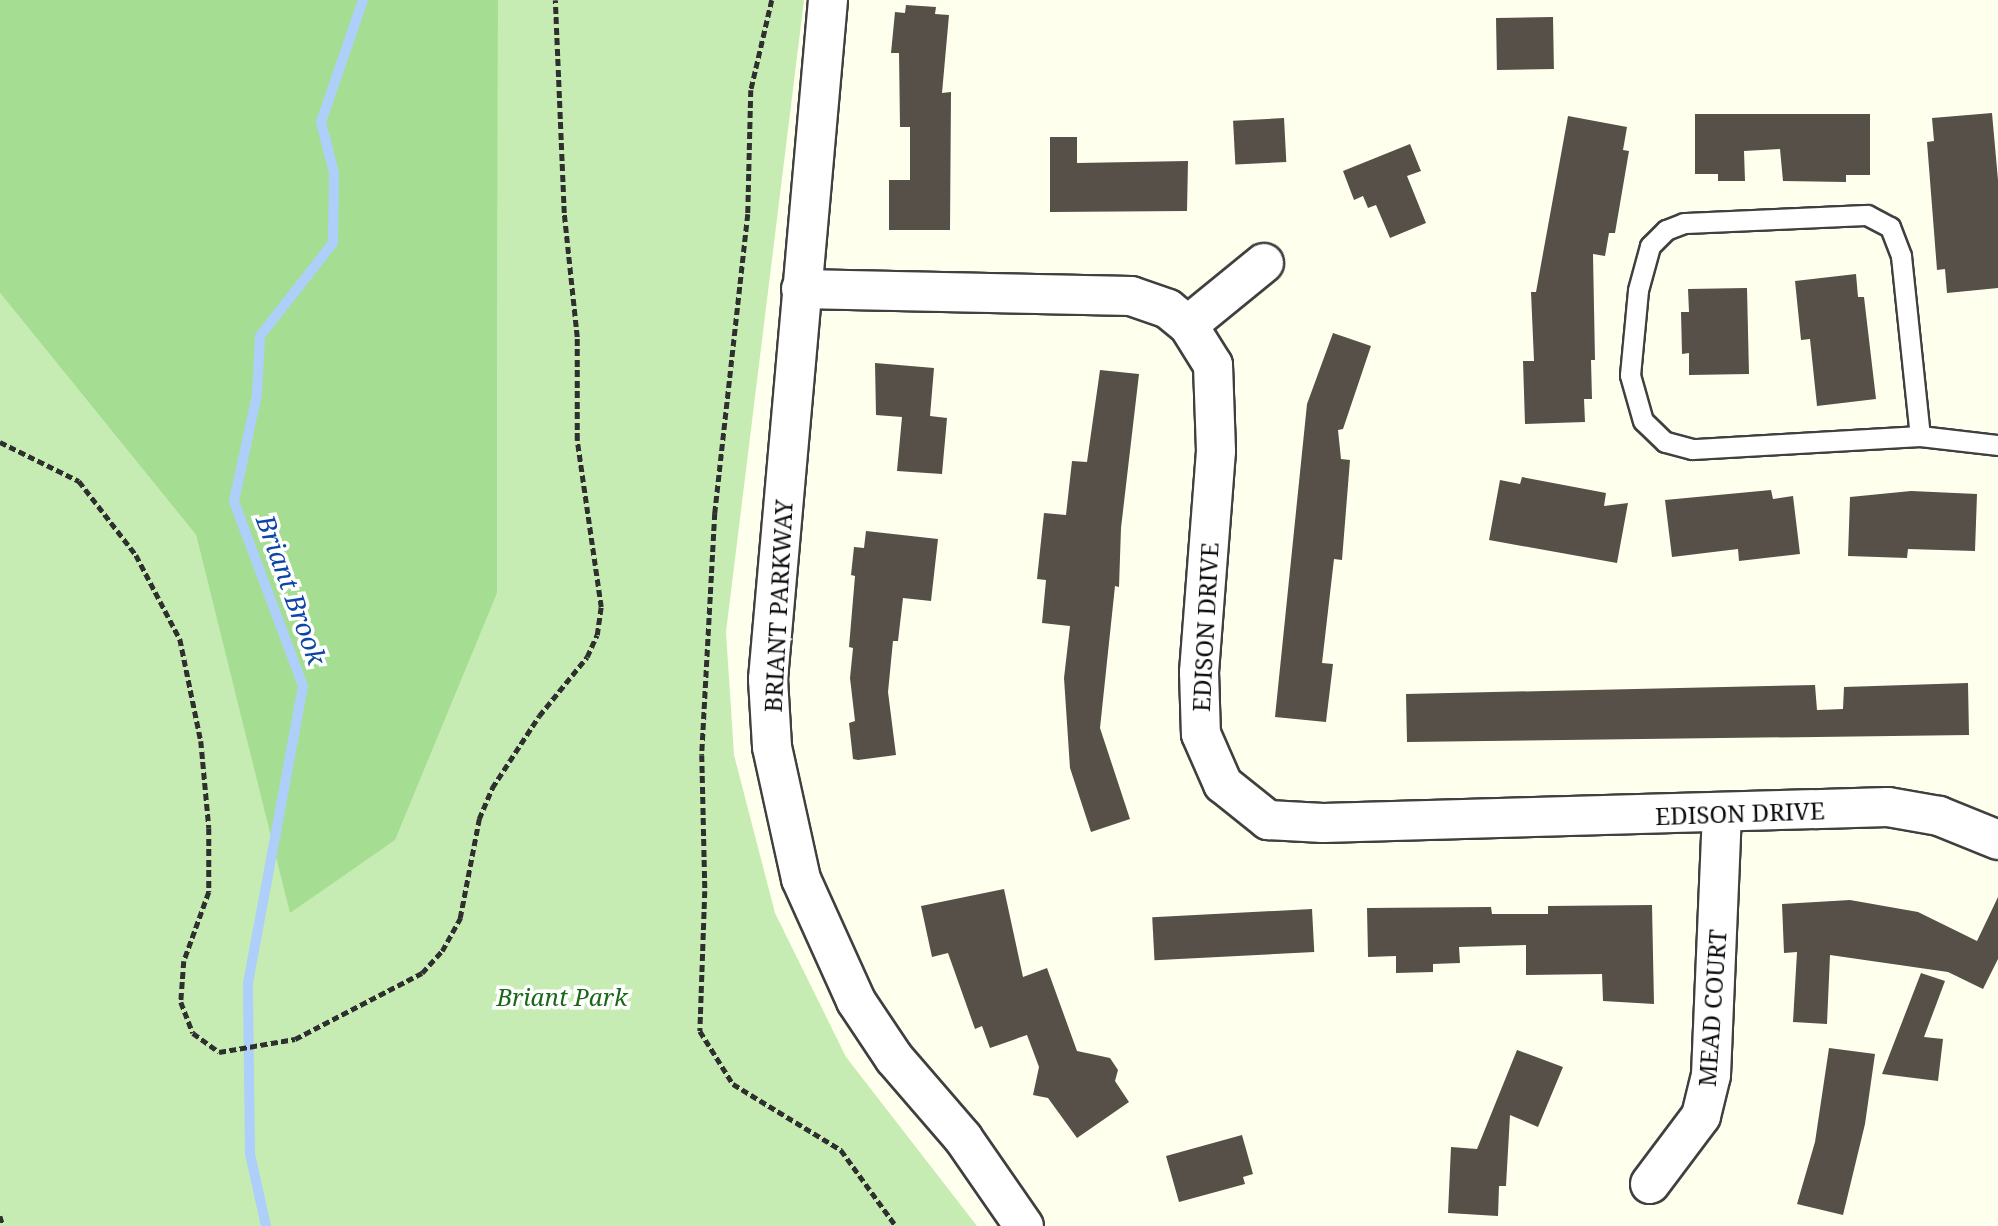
<!DOCTYPE html>
<style>
body{margin:0}
#map{position:relative;width:1998px;height:1226px;overflow:hidden;background:#ffffed;font-family:"Noto Serif",serif}
div>[style]{position:absolute}
.green>*{inset:0;background:#c6ecb4}
.forest>*{inset:0;background:#a5de92}
.stream>*{height:10px;margin:-5px;padding:0 5px;transform-origin:5px;border-radius:5px;background:#adcffa}
.building>*{inset:0;background:#565048;transform-origin:0 0}
.path>*{height:4.5px;margin-top:-2.25px;transform-origin:0;background:repeating-linear-gradient(90deg,#2f2f2f 0 7px,transparent 0 10.5px)}
.roads{filter:drop-shadow(2px 0 #404040) drop-shadow(-2px 0 #404040) drop-shadow(0 2px #404040) drop-shadow(0 -2px #404040)}
.lane>*{height:19px;margin:-9.5px;padding:0 9.5px;transform-origin:9.5px;border-radius:9.5px;background:#fff}
.street>*{height:38px;margin:-19px;padding:0 19px;transform-origin:19px;border-radius:19px;background:#fff}
span{translate:-50% -50%;white-space:nowrap;text-align:center;line-height:1.15;-webkit-text-stroke:7px #fff;paint-order:stroke}
.street-label{font-size:24px;color:#0d0d0d}
.park-label{font-size:24px;color:#1a6919;font-style:italic}
.water-label{font-size:26px;color:#0e46a7;font-style:italic}
</style>
<div id="map">
<div class="green">
<i style="clip-path:polygon(498px 0,804px 0,726px 632px,734px 755px,775px 913px,846px 1057px,977px 1226px,0 1226px,0 293px,196px 535px,291px 913px,497px 593px)"></i>
</div>
<div class="forest">
<i style="clip-path:polygon(0 0,498px 0,497px 593px,395px 840px,290px 913px,196px 535px,0 293px)"></i>
</div>
<div class="stream">
<i style="left:266px;top:1226px;width:74px;rotate:-102.5deg"></i>
<i style="left:250px;top:1154px;width:171px;rotate:-90.7deg"></i>
<i style="left:248px;top:983px;width:302px;rotate:-79.5deg"></i>
<i style="left:303px;top:686px;width:197px;rotate:-110.5deg"></i>
<i style="left:234px;top:501px;width:108px;rotate:-77.8deg"></i>
<i style="left:257px;top:395px;width:59px;rotate:-87.1deg"></i>
<i style="left:260px;top:336px;width:118px;rotate:-51.9deg"></i>
<i style="left:333px;top:243px;width:70px;rotate:-89.2deg"></i>
<i style="left:334px;top:173px;width:53px;rotate:-104.3deg"></i>
<i style="left:321px;top:122px;width:129px;rotate:-71deg"></i>
</div>
<div class="building">
<i style="clip-path:polygon(906px 5px,936px 7px,935px 14px,949px 15px,942px 93px,951px 92px,950px 230px,889px 230px,889px 180px,910px 180px,910px 127px,900px 127px,899px 53px,891px 53px,895px 12px,905px 13px)"></i>
<i style="left:1553px;top:17px;width:52px;height:57px;rotate:89deg"></i>
<i style="clip-path:polygon(1992px 113px,1998px 180px,1998px 288px,1947px 293px,1945px 269px,1937px 270px,1927px 142px,1934px 141px,1932px 118px)"></i>
<i style="clip-path:polygon(1695px 114px,1870px 114px,1870px 175px,1846px 175px,1846px 182px,1783px 181px,1780px 149px,1744px 151px,1745px 181px,1718px 181px,1718px 174px,1695px 174px)"></i>
<i style="clip-path:polygon(1568px 116px,1627px 127px,1623px 150px,1629px 151px,1615px 233px,1609px 233px,1605px 256px,1593px 254px,1595px 360px,1591px 360px,1592px 399px,1584px 399px,1585px 422px,1525px 424px,1523px 361px,1534px 361px,1531px 292px,1536px 292px)"></i>
<i style="left:1284px;top:118px;width:44px;height:51px;rotate:87deg"></i>
<i style="clip-path:polygon(1050px 137px,1077px 137px,1077px 163px,1188px 161px,1187px 211px,1050px 212px)"></i>
<i style="clip-path:polygon(1410px 144px,1421px 171px,1407px 176px,1426px 223px,1390px 238px,1376px 205px,1368px 208px,1363px 196px,1354px 200px,1343px 171px)"></i>
<i style="clip-path:polygon(1856px 274px,1858px 297px,1864px 297px,1876px 399px,1817px 406px,1810px 339px,1801px 340px,1795px 281px)"></i>
<i style="clip-path:polygon(1747px 288px,1749px 374px,1689px 375px,1689px 353px,1682px 354px,1681px 312px,1689px 312px,1688px 289px)"></i>
<i style="clip-path:polygon(1333px 333px,1371px 346px,1343px 429px,1338px 430px,1341px 459px,1350px 460px,1342px 560px,1334px 559px,1322px 663px,1333px 664px,1326px 722px,1275px 717px,1307px 404px)"></i>
<i style="clip-path:polygon(875px 363px,934px 368px,930px 416px,947px 418px,942px 474px,897px 471px,902px 417px,876px 415px)"></i>
<i style="clip-path:polygon(1100px 370px,1139px 374px,1121px 528px,1119px 587px,1115px 586px,1100px 728px,1130px 819px,1091px 832px,1070px 768px,1064px 678px,1070px 626px,1042px 623px,1046px 580px,1037px 579px,1044px 513px,1066px 515px,1072px 461px,1087px 462px)"></i>
<i style="clip-path:polygon(1522px 477px,1606px 493px,1604px 506px,1628px 503px,1617px 563px,1489px 540px,1500px 480px,1520px 484px)"></i>
<i style="clip-path:polygon(1771px 490px,1773px 499px,1793px 496px,1800px 554px,1739px 561px,1738px 549px,1672px 557px,1665px 500px)"></i>
<i style="clip-path:polygon(1911px 491px,1977px 494px,1975px 551px,1908px 549px,1907px 558px,1848px 556px,1850px 497px)"></i>
<i style="clip-path:polygon(866px 531px,938px 539px,931px 601px,903px 598px,898px 641px,893px 641px,888px 692px,896px 755px,858px 760px,853px 759px,849px 723px,855px 721px,850px 678px,853px 648px,849px 647px,855px 576px,851px 575px,854px 547px,864px 548px)"></i>
<i style="clip-path:polygon(1968px 683px,1969px 735px,1407px 742px,1406px 694px,1815px 685px,1817px 710px,1843px 709px,1844px 687px)"></i>
<i style="clip-path:polygon(1004px 889px,1023px 977px,1047px 968px,1077px 1051px,1110px 1058px,1118px 1070px,1115px 1081px,1129px 1102px,1077px 1138px,1048px 1098px,1033px 1095px,1039px 1067px,1027px 1035px,990px 1048px,982px 1026px,975px 1029px,948px 953px,932px 957px,921px 906px)"></i>
<i style="clip-path:polygon(1998px 897px,1998px 959px,1983px 989px,1948px 972px,1830px 955px,1827px 1024px,1793px 1022px,1797px 952px,1784px 953px,1782px 904px,1850px 900px,1918px 912px,1977px 941px)"></i>
<i style="clip-path:polygon(1652px 905px,1654px 1004px,1603px 1001px,1602px 974px,1526px 975px,1526px 945px,1459px 947px,1460px 963px,1433px 964px,1433px 972px,1396px 973px,1396px 956px,1368px 957px,1367px 908px,1491px 907px,1492px 914px,1548px 914px,1548px 906px)"></i>
<i style="left:1312px;top:909px;width:43px;height:160px;rotate:87deg"></i>
<i style="clip-path:polygon(1921px 973px,1945px 981px,1924px 1037px,1943px 1039px,1938px 1081px,1882px 1074px)"></i>
<i style="clip-path:polygon(1829px 1048px,1875px 1054px,1865px 1124px,1843px 1215px,1797px 1204px,1815px 1142px)"></i>
<i style="clip-path:polygon(1517px 1050px,1563px 1067px,1538px 1127px,1510px 1115px,1506px 1186px,1499px 1186px,1498px 1216px,1448px 1213px,1451px 1147px,1477px 1149px)"></i>
<i style="clip-path:polygon(1242px 1135px,1253px 1174px,1243px 1177px,1245px 1184px,1179px 1202px,1166px 1156px)"></i>
</div>
<div class="path">
<i style="left:772px;top:0;width:92px;rotate:103.1deg"></i>
<i style="left:751px;top:90px;width:124px;rotate:91.4deg"></i>
<i style="left:748px;top:214px;width:301px;rotate:96.3deg"></i>
<i style="left:715px;top:513px;width:242px;rotate:93.1deg"></i>
<i style="left:702px;top:755px;width:136px;rotate:88.7deg"></i>
<i style="left:705px;top:891px;width:140px;rotate:92deg"></i>
<i style="left:700px;top:1031px;width:62px;rotate:58.1deg"></i>
<i style="left:733px;top:1084px;width:127px;rotate:31.4deg"></i>
<i style="left:841px;top:1150px;width:94px;rotate:54.1deg"></i>
<i style="left:0;top:442px;width:88px;rotate:26.3deg"></i>
<i style="left:79px;top:481px;width:93px;rotate:52.4deg"></i>
<i style="left:136px;top:555px;width:95px;rotate:62.4deg"></i>
<i style="left:180px;top:639px;width:104px;rotate:78.4deg"></i>
<i style="left:201px;top:741px;width:87px;rotate:84.7deg"></i>
<i style="left:209px;top:828px;width:64px;rotate:90deg"></i>
<i style="left:209px;top:892px;width:73px;rotate:109.9deg"></i>
<i style="left:184px;top:961px;width:41px;rotate:94.2deg"></i>
<i style="left:181px;top:1002px;width:33px;rotate:69deg"></i>
<i style="left:193px;top:1033px;width:32px;rotate:36deg"></i>
<i style="left:219px;top:1052px;width:77px;rotate:-9.7deg"></i>
<i style="left:295px;top:1039px;width:143px;rotate:-27.5deg"></i>
<i style="left:422px;top:973px;width:30px;rotate:-48deg"></i>
<i style="left:442px;top:951px;width:38px;rotate:-61deg"></i>
<i style="left:460px;top:918px;width:101px;rotate:-79.1deg"></i>
<i style="left:479px;top:819px;width:34px;rotate:-67deg"></i>
<i style="left:492px;top:788px;width:86px;rotate:-56.9deg"></i>
<i style="left:539px;top:716px;width:76px;rotate:-50.9deg"></i>
<i style="left:587px;top:657px;width:24px;rotate:-66deg"></i>
<i style="left:597px;top:635px;width:28px;rotate:-82deg"></i>
<i style="left:601px;top:607px;width:169px;rotate:-98.2deg"></i>
<i style="left:577px;top:440px;width:103px;rotate:-90deg"></i>
<i style="left:577px;top:337px;width:125px;rotate:-96deg"></i>
<i style="left:564px;top:213px;width:213px;rotate:-92.4deg"></i>
<i style="left:0;top:1216px;width:10px;rotate:73deg"></i>
</div>
<div class="roads">
<div class="lane">
<i style="left:1867px;top:215px;width:26px;rotate:28deg"></i>
<i style="left:1890px;top:227px;width:31px;rotate:69deg"></i>
<i style="left:1901px;top:256px;width:181px;rotate:84deg"></i>
<i style="left:1920px;top:436px;width:228px;rotate:176.7deg"></i>
<i style="left:1692px;top:449px;width:28px;rotate:-165deg"></i>
<i style="left:1665px;top:442px;width:30px;rotate:-136deg"></i>
<i style="left:1643px;top:421px;width:48px;rotate:-105.8deg"></i>
<i style="left:1630px;top:375px;width:85px;rotate:-84.6deg"></i>
<i style="left:1638px;top:290px;width:46px;rotate:-74.7deg"></i>
<i style="left:1650px;top:246px;width:23px;rotate:-45deg"></i>
<i style="left:1666px;top:230px;width:19px;rotate:-21deg"></i>
<i style="left:1684px;top:223px;width:183px;rotate:-2.5deg"></i>
<i style="left:1920px;top:436px;width:79px;rotate:6.6deg"></i>
</div>
<div class="street">
<i style="left:828px;top:0;width:682px;rotate:95.05deg"></i>
<i style="left:768px;top:679px;width:68px;rotate:86.6deg"></i>
<i style="left:772px;top:747px;width:135px;rotate:77.6deg"></i>
<i style="left:801px;top:879px;width:134px;rotate:65.7deg"></i>
<i style="left:856px;top:1001px;width:69px;rotate:56.3deg"></i>
<i style="left:894px;top:1058px;width:106px;rotate:49.2deg"></i>
<i style="left:963px;top:1138px;width:107px;rotate:55.3deg"></i>
<i style="left:801px;top:289px;width:330px;rotate:1.2deg"></i>
<i style="left:1131px;top:296px;width:39px;rotate:19deg"></i>
<i style="left:1168px;top:309px;width:26px;rotate:39deg"></i>
<i style="left:1188px;top:325px;width:47px;rotate:58deg"></i>
<i style="left:1213px;top:365px;width:86px;rotate:88deg"></i>
<i style="left:1216px;top:451px;width:222px;rotate:94.4deg"></i>
<i style="left:1199px;top:672px;width:62px;rotate:88.2deg"></i>
<i style="left:1201px;top:734px;width:55px;rotate:66.3deg"></i>
<i style="left:1223px;top:784px;width:58px;rotate:38.7deg"></i>
<i style="left:1268px;top:820px;width:55px;rotate:3.1deg"></i>
<i style="left:1323px;top:823px;width:565px;rotate:-1.62deg"></i>
<i style="left:1888px;top:807px;width:52px;rotate:10deg"></i>
<i style="left:1939px;top:816px;width:64px;rotate:22.1deg"></i>
<i style="left:1188px;top:325px;width:98px;rotate:-39.2deg"></i>
<i style="left:1650px;top:1184px;width:85px;rotate:-53.1deg"></i>
<i style="left:1701px;top:1116px;width:42px;rotate:-76.3deg"></i>
<i style="left:1711px;top:1075px;width:261px;rotate:-87.6deg"></i>
</div>
</div>
<div class="street-label">
<span style="left:778px;top:606px;rotate:-87deg">BRIANT PARKWAY</span>
<span style="left:1205px;top:627px;rotate:-87deg">EDISON DRIVE</span>
<span style="left:1740px;top:813px;rotate:-2deg">EDISON DRIVE</span>
<span style="left:1712px;top:1008px;rotate:-86deg">MEAD COURT</span>
</div>
<div class="park-label">
<span style="left:562px;top:997px">Briant Park</span>
</div>
<div class="water-label">
<span style="left:291px;top:590px;rotate:70deg">Briant Brook</span>
</div>
</div>
